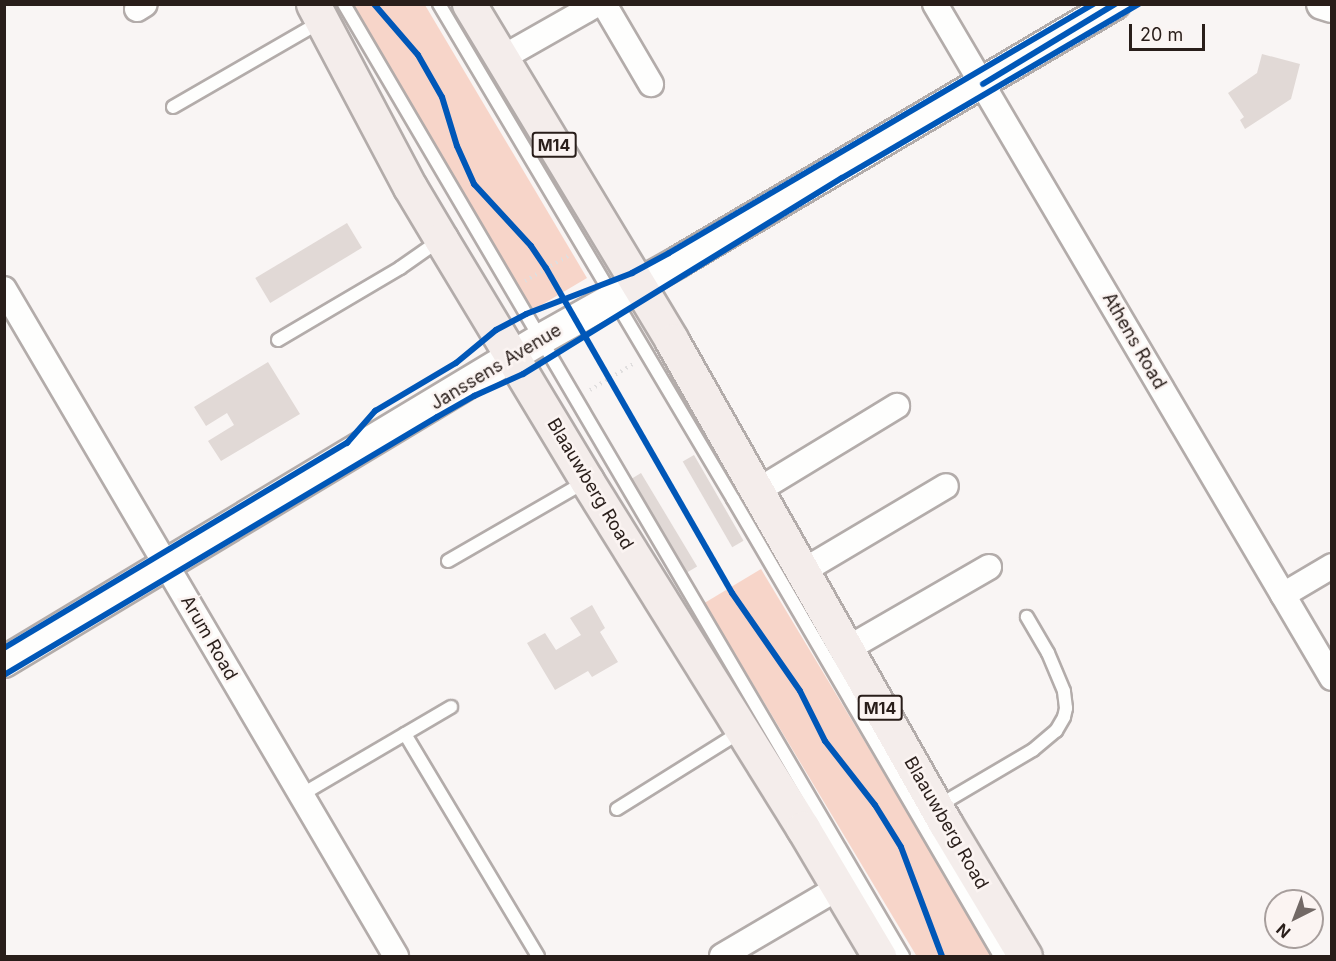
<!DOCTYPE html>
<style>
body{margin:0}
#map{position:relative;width:1336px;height:961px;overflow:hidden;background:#f9f5f4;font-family:Inter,sans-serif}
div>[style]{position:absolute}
.green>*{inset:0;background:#f7d5c9;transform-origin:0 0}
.building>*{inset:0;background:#e1d9d6;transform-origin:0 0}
.path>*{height:4px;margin-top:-2px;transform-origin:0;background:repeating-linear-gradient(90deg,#e0dede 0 1.5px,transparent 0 6px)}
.roads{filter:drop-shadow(2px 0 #b3acaa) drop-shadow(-2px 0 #b3acaa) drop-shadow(0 2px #b3acaa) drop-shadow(0 -2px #b3acaa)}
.service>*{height:12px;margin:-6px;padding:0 6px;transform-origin:6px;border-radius:6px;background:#fefefd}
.minor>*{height:24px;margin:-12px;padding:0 12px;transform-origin:12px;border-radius:12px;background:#fefefd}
.tertiary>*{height:30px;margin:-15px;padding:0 15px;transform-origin:15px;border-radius:15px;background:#fefefd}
.primary>*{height:33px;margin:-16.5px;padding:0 16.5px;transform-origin:16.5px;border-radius:16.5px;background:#f4edeb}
.cycleway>*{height:6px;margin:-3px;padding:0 3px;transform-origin:3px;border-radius:3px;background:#0057b8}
span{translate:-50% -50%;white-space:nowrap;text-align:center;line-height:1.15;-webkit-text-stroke:5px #fbf4f2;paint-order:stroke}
.shield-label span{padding:2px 4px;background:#fbf4f2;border:2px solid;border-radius:4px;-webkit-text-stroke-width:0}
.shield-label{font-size:16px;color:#291e1a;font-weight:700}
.street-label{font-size:18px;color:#291e1a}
.frame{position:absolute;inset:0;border:6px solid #291e1a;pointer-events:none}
.north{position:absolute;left:1264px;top:889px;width:60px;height:60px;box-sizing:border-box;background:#fbf4f2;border:2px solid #a79e9c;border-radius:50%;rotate:222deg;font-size:16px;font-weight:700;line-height:24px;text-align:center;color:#291e1a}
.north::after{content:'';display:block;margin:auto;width:21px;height:27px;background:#726966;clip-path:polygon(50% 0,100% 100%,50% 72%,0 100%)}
.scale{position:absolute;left:1129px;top:24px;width:76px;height:27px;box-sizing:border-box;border:3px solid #291e1a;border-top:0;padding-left:8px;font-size:18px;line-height:21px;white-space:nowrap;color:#291e1a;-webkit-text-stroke:4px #fbf4f2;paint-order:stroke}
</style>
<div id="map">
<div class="green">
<i style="clip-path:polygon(346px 5px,425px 5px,587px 278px,526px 314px)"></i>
<i style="left:761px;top:569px;width:449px;height:66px;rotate:59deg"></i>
</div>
<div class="building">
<i style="clip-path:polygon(1262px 54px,1300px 64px,1291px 99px,1245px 129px,1240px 120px,1244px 117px,1228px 93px,1257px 73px)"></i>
<i style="left:347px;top:223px;width:29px;height:107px;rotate:59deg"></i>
<i style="clip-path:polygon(268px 362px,300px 414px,221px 461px,208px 441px,234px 425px,227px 413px,206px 426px,194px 407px)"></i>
<i style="left:694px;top:455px;width:99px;height:13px;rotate:60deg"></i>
<i style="left:641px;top:473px;width:109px;height:12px;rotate:59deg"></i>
<i style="clip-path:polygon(592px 605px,605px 628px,600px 632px,618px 662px,592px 677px,588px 671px,555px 690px,527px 643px,545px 633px,556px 650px,581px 635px,570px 618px)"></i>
</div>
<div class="path">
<i style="left:525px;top:281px;width:50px;rotate:-30.2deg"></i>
<i style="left:590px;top:390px;width:50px;rotate:-31.2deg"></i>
</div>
<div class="roads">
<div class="service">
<i style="left:344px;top:4px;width:1104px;rotate:59.58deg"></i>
<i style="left:439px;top:4px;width:576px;rotate:59.29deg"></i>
<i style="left:733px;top:499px;width:529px;rotate:59.7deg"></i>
<i style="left:173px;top:107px;width:170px;rotate:-30deg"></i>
<i style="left:278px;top:340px;width:142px;rotate:-30.5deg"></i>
<i style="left:400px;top:268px;width:49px;rotate:-35deg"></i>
<i style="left:448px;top:561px;width:158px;rotate:-30deg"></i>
<i style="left:405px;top:734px;width:259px;rotate:59.1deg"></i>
<i style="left:301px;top:795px;width:174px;rotate:-30.4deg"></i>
<i style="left:938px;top:806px;width:110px;rotate:-30.5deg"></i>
<i style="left:1033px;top:750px;width:30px;rotate:-40deg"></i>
<i style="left:1056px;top:731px;width:16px;rotate:-60deg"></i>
<i style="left:1064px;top:717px;width:9px;rotate:-77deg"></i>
<i style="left:1066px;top:708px;width:17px;rotate:-97deg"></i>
<i style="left:1064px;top:691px;width:41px;rotate:-112.8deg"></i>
<i style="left:1048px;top:653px;width:42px;rotate:-120.3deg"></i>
<i style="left:617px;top:809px;width:145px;rotate:-32deg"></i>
</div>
<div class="minor">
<i style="left:604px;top:4px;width:93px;rotate:59.6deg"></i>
<i style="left:935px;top:4px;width:782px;rotate:59.5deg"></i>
<i style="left:137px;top:9px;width:9px;rotate:-32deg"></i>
<i style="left:502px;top:58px;width:109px;rotate:-29.6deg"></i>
<i style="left:4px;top:289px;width:774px;rotate:59.56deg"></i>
<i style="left:757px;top:491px;width:164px;rotate:-31.3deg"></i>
<i style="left:803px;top:571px;width:166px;rotate:-30.7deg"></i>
<i style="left:1283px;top:595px;width:57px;rotate:-30.6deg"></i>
<i style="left:847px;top:649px;width:164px;rotate:-30deg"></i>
<i style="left:722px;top:956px;width:134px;rotate:-30.4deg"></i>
</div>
<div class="tertiary">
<i style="left:1322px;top:4px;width:10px;rotate:17deg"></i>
<i style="left:4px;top:662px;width:627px;rotate:-31.03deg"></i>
<i style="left:541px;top:339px;width:157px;rotate:-29.3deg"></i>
<i style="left:678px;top:262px;width:507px;rotate:-30.56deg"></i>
</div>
<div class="primary">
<i style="left:313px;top:4px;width:207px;rotate:62.1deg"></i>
<i style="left:410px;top:187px;width:61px;rotate:59.2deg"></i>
<i style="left:441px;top:239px;width:283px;rotate:58.9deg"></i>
<i style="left:587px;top:481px;width:409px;rotate:58.1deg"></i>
<i style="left:803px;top:828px;width:149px;rotate:59.3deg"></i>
<i style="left:469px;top:4px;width:393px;rotate:58.9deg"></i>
<i style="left:672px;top:341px;width:554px;rotate:60.47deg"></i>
<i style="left:945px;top:823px;width:155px;rotate:59deg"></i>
</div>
</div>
<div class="cycleway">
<i style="left:374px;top:4px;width:67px;rotate:49.2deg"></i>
<i style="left:418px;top:55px;width:48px;rotate:60.3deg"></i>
<i style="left:442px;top:97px;width:51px;rotate:73deg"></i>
<i style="left:457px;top:146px;width:42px;rotate:65.9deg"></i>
<i style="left:474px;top:184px;width:84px;rotate:47.4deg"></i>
<i style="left:531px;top:246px;width:27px;rotate:56deg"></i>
<i style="left:546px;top:268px;width:374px;rotate:60.2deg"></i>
<i style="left:732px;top:593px;width:119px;rotate:55.2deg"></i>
<i style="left:800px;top:691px;width:56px;rotate:63.4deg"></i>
<i style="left:825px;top:741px;width:81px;rotate:52deg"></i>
<i style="left:875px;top:805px;width:49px;rotate:58.2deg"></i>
<i style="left:901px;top:847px;width:116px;rotate:69.4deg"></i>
<i style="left:983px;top:84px;width:154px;rotate:-31.2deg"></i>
<i style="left:4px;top:648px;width:400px;rotate:-30.9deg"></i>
<i style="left:347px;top:443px;width:43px;rotate:-48.8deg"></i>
<i style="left:375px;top:411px;width:94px;rotate:-30.7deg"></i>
<i style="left:456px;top:363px;width:52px;rotate:-39.5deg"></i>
<i style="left:496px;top:330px;width:34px;rotate:-28deg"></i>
<i style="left:526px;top:314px;width:114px;rotate:-21.1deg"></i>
<i style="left:632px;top:273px;width:42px;rotate:-28.4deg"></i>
<i style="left:669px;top:253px;width:492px;rotate:-30.4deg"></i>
<i style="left:4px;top:675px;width:504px;rotate:-30.79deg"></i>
<i style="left:437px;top:417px;width:43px;rotate:-29.6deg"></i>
<i style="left:474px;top:396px;width:54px;rotate:-24.2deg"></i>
<i style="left:523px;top:374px;width:374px;rotate:-31.6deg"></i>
<i style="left:842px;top:178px;width:344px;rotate:-30.4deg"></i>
</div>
<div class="shield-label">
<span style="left:554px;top:145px">M14</span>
<span style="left:880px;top:708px">M14</span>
</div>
<div class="street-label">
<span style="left:1134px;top:341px;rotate:60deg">Athens Road</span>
<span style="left:496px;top:367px;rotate:-31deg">Janssens Avenue</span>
<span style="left:590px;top:484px;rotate:59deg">Blaauwberg Road</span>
<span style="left:209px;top:638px;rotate:60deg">Arum Road</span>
<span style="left:946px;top:823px;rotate:60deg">Blaauwberg Road</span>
</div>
<div class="frame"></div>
<div class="north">N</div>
<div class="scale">20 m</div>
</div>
